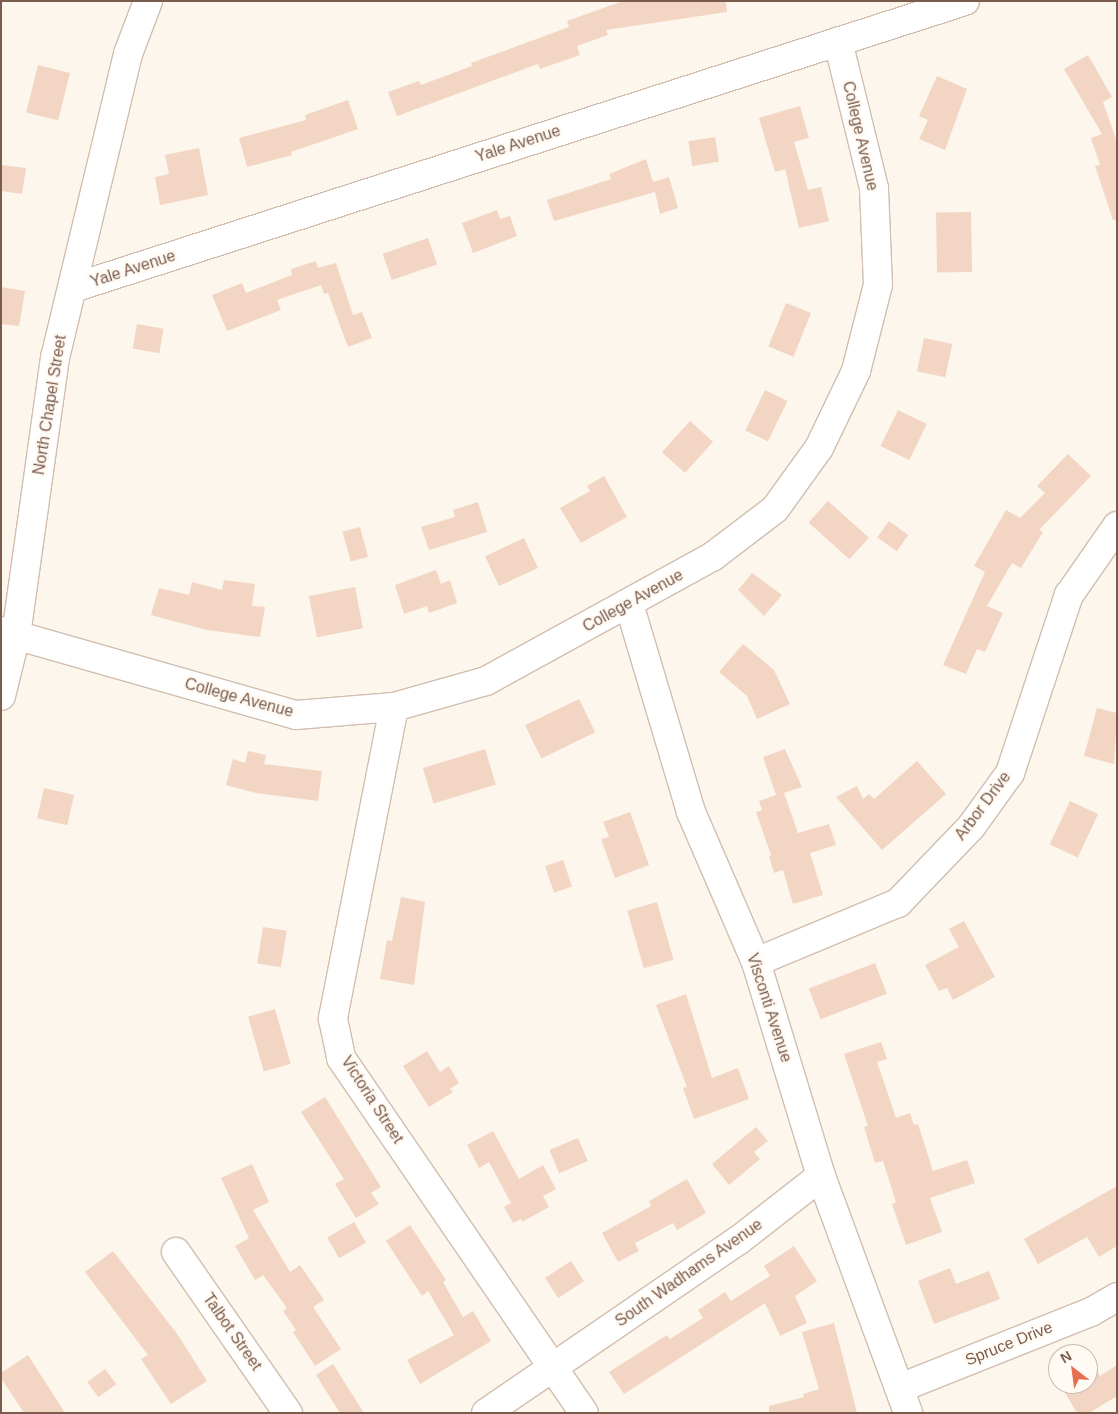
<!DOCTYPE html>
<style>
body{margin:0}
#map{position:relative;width:1118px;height:1414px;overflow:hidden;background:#fdf6ec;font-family:Arial,sans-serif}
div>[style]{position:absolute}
.building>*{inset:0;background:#f3d5c3;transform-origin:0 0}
.roads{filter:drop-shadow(1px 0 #d1beb0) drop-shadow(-1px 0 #d1beb0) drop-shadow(0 1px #d1beb0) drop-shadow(0 -1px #d1beb0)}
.minor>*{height:28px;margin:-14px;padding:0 14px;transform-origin:14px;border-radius:14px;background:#fff}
span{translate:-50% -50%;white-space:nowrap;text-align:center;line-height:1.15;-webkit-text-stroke:5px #fffaf3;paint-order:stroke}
.street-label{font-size:16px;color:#7a5c4d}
.frame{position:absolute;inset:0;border:2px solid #7a5c4d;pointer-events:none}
.north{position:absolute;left:1048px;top:1344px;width:50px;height:50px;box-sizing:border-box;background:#fffaf3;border:1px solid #cabbb1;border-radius:50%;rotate:330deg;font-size:14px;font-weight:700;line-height:20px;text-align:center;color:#7a5c4d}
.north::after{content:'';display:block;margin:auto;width:18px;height:22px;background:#e76f51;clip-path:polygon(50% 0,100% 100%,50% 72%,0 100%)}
</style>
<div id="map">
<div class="building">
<i style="clip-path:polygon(623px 1px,726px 1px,727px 12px,606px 30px,608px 35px,577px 46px,580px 55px,540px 69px,538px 64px,397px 116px,388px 92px,419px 81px,421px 85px,472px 66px,471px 63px,569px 27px,567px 21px)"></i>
<i style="clip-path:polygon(1088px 55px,1112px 97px,1103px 102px,1117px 142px,1117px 220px,1113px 220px,1095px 166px,1100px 165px,1091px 138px,1102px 134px,1064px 69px)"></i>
<i style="left:38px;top:65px;width:33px;height:49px;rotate:14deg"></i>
<i style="clip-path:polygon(937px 76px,967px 89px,945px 150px,919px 139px,928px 120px,919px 116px)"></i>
<i style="clip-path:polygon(348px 100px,358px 129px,291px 152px,292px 155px,247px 167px,239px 138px,306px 120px,305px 115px)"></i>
<i style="clip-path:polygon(800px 106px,809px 138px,794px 142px,808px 190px,821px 187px,829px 221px,799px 228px,785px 169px,775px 172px,759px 118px)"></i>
<i style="left:715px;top:137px;width:25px;height:27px;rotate:81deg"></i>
<i style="clip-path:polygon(199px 148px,208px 195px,160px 205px,155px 177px,169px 174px,165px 155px)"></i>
<i style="clip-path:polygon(646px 159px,653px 182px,669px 177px,678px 208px,660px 214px,655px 192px,554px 221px,547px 200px,611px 179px,609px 174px)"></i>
<i style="clip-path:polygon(1px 165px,26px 168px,22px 194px,1px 191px)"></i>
<i style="clip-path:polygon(497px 210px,500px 219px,510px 216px,517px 236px,473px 253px,462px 223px)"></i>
<i style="left:971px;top:212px;width:60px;height:35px;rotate:89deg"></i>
<i style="left:428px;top:238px;width:28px;height:48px;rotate:71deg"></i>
<i style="clip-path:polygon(316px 261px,318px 268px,336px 263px,353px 315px,362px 312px,372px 338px,348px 347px,328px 293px,324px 294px,321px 285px,277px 300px,281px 310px,227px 331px,212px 295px,242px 283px,246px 293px,292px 275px,291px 269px)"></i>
<i style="clip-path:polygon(1px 287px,25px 291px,19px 326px,1px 324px)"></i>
<i style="left:786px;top:303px;width:27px;height:47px;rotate:22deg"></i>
<i style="left:137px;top:324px;width:27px;height:25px;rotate:10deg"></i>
<i style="left:924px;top:338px;width:29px;height:34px;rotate:12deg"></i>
<i style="left:765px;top:390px;width:25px;height:45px;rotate:26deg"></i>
<i style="left:898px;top:410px;width:32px;height:40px;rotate:26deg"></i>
<i style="left:690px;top:421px;width:31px;height:42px;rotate:42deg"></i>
<i style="clip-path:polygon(1068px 454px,1091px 476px,1039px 530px,1043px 532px,1021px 568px,1012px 563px,987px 606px,1003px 613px,985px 652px,977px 649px,966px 674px,943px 665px,985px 572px,974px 566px,1006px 510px,1020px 518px,1045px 493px,1037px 486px)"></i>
<i style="clip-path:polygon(604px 476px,627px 517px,581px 543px,560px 508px,590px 491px,587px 486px)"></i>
<i style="left:828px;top:501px;width:55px;height:29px;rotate:42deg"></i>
<i style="clip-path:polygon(478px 502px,487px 532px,429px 550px,421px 527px,455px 517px,453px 510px)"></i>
<i style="left:889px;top:521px;width:24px;height:20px;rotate:36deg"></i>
<i style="left:360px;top:527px;width:31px;height:18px;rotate:75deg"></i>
<i style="left:524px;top:538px;width:33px;height:43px;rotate:65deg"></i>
<i style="clip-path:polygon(436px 570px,441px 584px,450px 580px,457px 603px,429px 613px,427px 606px,404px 614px,395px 585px)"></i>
<i style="clip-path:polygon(752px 573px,782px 595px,764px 616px,738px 590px)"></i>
<i style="clip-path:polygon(224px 580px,255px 584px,252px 606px,265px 607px,260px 637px,207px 630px,151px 615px,159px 588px,189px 595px,192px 582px,222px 590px)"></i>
<i style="left:355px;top:587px;width:42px;height:47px;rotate:79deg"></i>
<i style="clip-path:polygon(743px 644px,774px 670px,790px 704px,757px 719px,747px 696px,719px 672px)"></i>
<i style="left:579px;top:699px;width:37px;height:60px;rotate:64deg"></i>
<i style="clip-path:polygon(1097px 708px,1117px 713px,1114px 764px,1084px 756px)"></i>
<i style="left:485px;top:749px;width:37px;height:65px;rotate:73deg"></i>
<i style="clip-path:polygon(785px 749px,802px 787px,784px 793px,798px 833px,829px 824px,836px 845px,810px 853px,823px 895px,793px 904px,783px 870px,774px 873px,769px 856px,771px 855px,756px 812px,762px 810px,759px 801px,776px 795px,763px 757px)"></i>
<i style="clip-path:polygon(248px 751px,266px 755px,264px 764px,322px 771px,318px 801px,256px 793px,226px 785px,233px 759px,245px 763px)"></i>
<i style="clip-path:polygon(917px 761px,946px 794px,882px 850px,836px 797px,857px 786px,863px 799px,869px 794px,874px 799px)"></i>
<i style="left:44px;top:788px;width:31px;height:31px;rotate:13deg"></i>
<i style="left:1070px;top:801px;width:31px;height:48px;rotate:25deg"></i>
<i style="clip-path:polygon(630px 812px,649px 865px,615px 878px,601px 839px,609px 837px,603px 822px)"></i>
<i style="left:563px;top:860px;width:28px;height:19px;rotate:71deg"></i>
<i style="clip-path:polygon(401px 897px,425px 902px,414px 985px,380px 979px,387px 940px,392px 941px)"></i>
<i style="left:657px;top:902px;width:60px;height:31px;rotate:74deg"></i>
<i style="clip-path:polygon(964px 921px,995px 977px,953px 1000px,947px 988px,939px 991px,925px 965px,959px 947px,949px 929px)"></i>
<i style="left:263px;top:927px;width:24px;height:37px;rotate:9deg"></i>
<i style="left:875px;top:963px;width:33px;height:71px;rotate:69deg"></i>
<i style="clip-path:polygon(686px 994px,712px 1078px,738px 1068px,749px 1099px,694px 1119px,683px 1088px,687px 1087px,656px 1005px)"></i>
<i style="left:275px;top:1009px;width:57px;height:28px;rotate:74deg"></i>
<i style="clip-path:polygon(881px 1042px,887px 1059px,877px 1062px,896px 1118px,910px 1113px,914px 1125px,918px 1124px,933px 1171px,967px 1160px,975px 1183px,930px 1198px,942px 1232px,906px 1245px,892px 1204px,896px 1202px,883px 1161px,875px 1163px,864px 1127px,868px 1126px,844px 1054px)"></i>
<i style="clip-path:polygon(427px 1051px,440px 1072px,449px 1066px,459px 1083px,450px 1089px,453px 1092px,429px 1107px,403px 1066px)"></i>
<i style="clip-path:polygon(325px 1097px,381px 1187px,371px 1193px,379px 1204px,356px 1218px,335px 1184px,344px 1179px,301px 1112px)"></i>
<i style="clip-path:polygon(756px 1127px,768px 1141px,754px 1152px,760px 1159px,729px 1185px,712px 1164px)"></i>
<i style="clip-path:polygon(493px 1131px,519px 1179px,543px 1165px,556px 1189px,543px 1196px,549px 1207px,522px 1222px,521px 1219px,513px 1223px,504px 1207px,511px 1203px,489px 1162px,479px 1168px,467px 1145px)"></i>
<i style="left:578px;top:1138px;width:25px;height:31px;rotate:67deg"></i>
<i style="clip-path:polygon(252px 1164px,269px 1202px,253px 1210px,290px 1272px,300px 1265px,324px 1300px,313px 1307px,341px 1349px,315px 1366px,293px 1332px,296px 1330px,283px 1311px,287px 1308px,263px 1275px,255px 1280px,235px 1246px,249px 1238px,221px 1178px)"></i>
<i style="clip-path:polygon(687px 1179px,706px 1213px,677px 1230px,673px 1223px,635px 1243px,639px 1251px,618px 1262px,602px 1233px,651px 1206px,649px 1201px)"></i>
<i style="clip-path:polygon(1117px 1186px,1117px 1246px,1099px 1257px,1087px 1237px,1038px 1264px,1024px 1239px)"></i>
<i style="left:354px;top:1222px;width:24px;height:31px;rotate:60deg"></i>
<i style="clip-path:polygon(410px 1225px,446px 1280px,443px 1282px,463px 1317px,473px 1311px,491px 1341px,420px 1384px,407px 1360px,454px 1335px,428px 1291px,422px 1296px,386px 1241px)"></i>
<i style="clip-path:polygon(794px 1246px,817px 1281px,795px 1296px,807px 1323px,780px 1336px,765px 1303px,624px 1394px,609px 1372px,667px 1335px,670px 1339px,703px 1318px,698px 1310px,725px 1292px,731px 1301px,770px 1276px,764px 1266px)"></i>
<i style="clip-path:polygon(113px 1251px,178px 1335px,207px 1381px,171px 1404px,141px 1359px,148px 1355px,85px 1272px)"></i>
<i style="left:571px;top:1261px;width:24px;height:31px;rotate:57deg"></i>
<i style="clip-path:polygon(950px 1268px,956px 1284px,989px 1271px,1000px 1299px,934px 1324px,918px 1281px)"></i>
<i style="clip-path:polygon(834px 1323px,857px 1413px,769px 1413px,769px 1406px,804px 1397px,803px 1394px,819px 1389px,802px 1332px)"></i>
<i style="clip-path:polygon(28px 1355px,65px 1413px,24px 1413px,1px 1378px,1px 1373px)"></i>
<i style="clip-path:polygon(333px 1364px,364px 1413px,340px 1413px,316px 1375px)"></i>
<i style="clip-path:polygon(1117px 1365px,1117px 1396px,1089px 1413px,1077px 1413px,1064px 1391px,1076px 1384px,1088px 1384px,1088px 1377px,1097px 1371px,1100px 1376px)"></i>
<i style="left:105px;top:1369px;width:19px;height:22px;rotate:54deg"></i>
</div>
<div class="roads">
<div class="minor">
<i style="left:73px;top:288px;width:937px;rotate:-17.84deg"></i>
<i style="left:629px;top:604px;width:217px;rotate:73.4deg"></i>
<i style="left:691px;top:812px;width:163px;rotate:66.6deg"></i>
<i style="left:756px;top:962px;width:224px;rotate:73.1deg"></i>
<i style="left:821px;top:1176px;width:252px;rotate:69.8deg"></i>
<i style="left:1px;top:631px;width:307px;rotate:15.9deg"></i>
<i style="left:296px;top:715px;width:98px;rotate:-4.7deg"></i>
<i style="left:394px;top:707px;width:96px;rotate:-15.8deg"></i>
<i style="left:486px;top:681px;width:258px;rotate:-28.8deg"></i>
<i style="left:712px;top:557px;width:79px;rotate:-37.3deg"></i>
<i style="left:775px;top:509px;width:75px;rotate:-54.2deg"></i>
<i style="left:819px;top:448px;width:85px;rotate:-64.3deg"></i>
<i style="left:856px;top:371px;width:89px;rotate:-75.7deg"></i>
<i style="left:878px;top:285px;width:97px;rotate:-92.4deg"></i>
<i style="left:874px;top:188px;width:151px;rotate:-103.8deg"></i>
<i style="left:1px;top:696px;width:63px;rotate:-76.2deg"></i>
<i style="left:16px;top:635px;width:280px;rotate:-82deg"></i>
<i style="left:55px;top:358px;width:313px;rotate:-76.5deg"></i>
<i style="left:128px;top:54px;width:57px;rotate:-69.3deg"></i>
<i style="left:394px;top:707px;width:318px;rotate:101.1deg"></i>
<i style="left:333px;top:1019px;width:40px;rotate:78deg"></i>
<i style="left:341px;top:1058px;width:430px;rotate:55.6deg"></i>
<i style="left:756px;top:962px;width:154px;rotate:-22.6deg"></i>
<i style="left:898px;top:903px;width:105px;rotate:-46.2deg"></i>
<i style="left:971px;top:827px;width:67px;rotate:-54.2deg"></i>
<i style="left:1010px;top:773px;width:188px;rotate:-71.7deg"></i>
<i style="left:1069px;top:595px;width:84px;rotate:-55.2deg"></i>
<i style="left:176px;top:1252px;width:196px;rotate:55.2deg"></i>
<i style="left:900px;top:1388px;width:206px;rotate:-21.7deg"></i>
<i style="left:1091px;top:1312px;width:30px;rotate:-30deg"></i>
<i style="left:486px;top:1413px;width:306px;rotate:-34.4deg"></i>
<i style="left:739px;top:1240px;width:104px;rotate:-38deg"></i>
</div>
</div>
<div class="street-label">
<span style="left:860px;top:136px;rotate:77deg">College Avenue</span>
<span style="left:518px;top:144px;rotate:-18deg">Yale Avenue</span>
<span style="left:133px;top:269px;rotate:-18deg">Yale Avenue</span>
<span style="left:50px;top:405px;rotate:-81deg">North Chapel Street</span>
<span style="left:633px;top:601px;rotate:-29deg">College Avenue</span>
<span style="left:239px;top:698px;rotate:15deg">College Avenue</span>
<span style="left:983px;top:806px;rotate:-53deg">Arbor Drive</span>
<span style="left:769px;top:1008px;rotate:72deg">Visconti Avenue</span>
<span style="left:372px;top:1100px;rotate:57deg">Victoria Street</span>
<span style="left:689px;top:1273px;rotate:-35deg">South Wadhams Avenue</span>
<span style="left:232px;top:1332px;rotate:55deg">Talbot Street</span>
<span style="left:1009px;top:1344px;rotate:-22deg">Spruce Drive</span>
</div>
<div class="frame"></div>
<div class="north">N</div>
</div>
